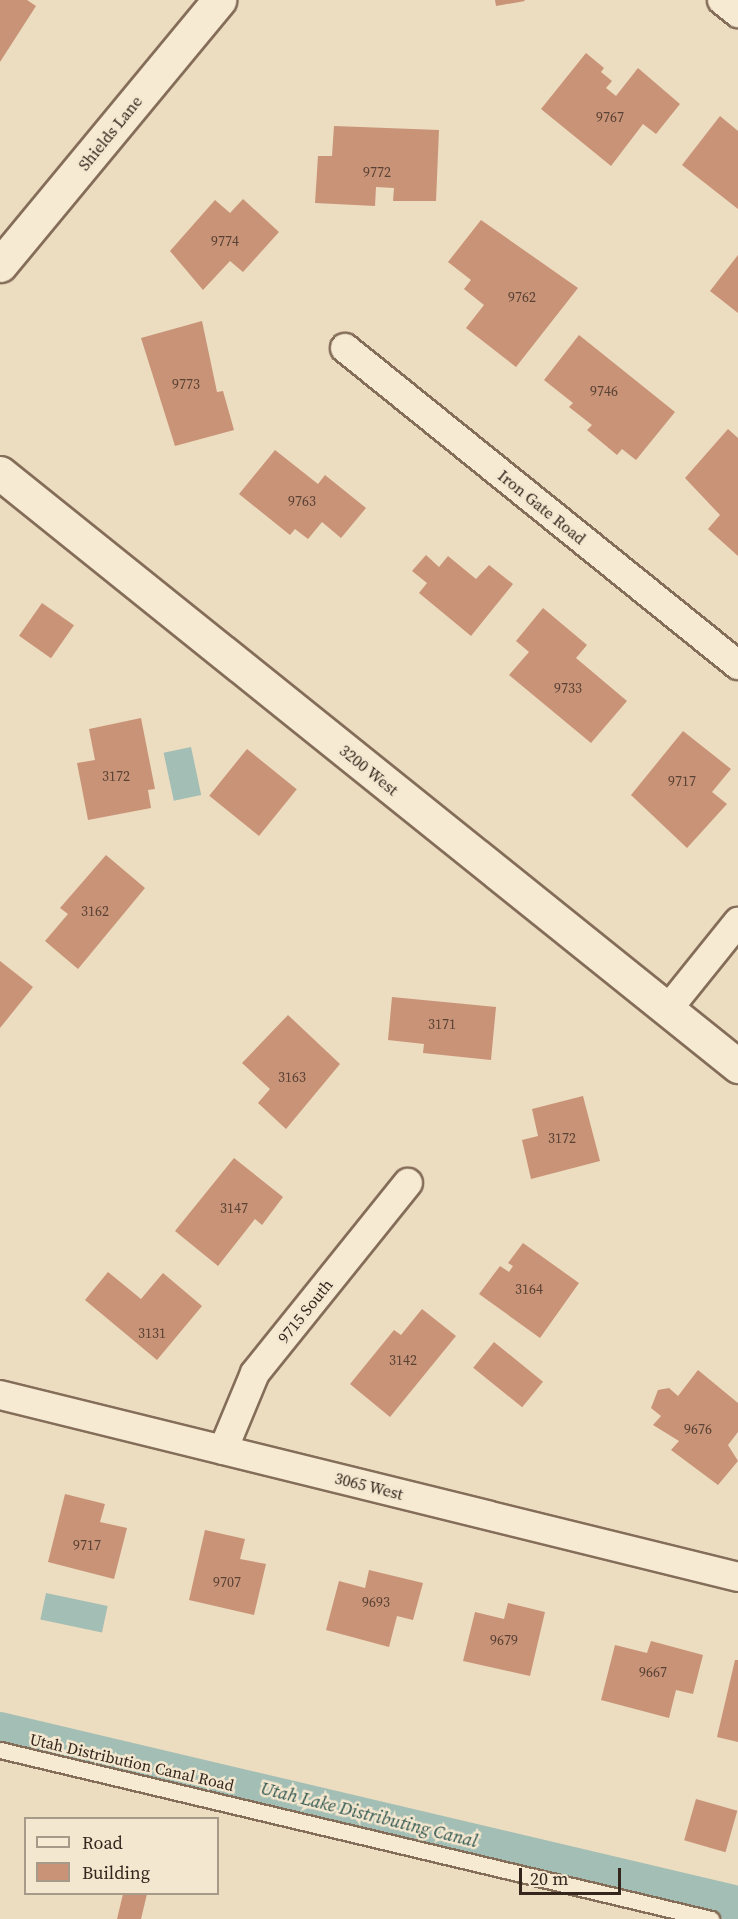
<!DOCTYPE html>
<style>
body{margin:0}
#map{position:relative;width:738px;height:1919px;overflow:hidden;background:#ecdcc0;font-family:"Source Serif 4",serif}
div>[style]{position:absolute}
.water>*{inset:0;background:#a3beb4;transform-origin:0 0}
.canal>*{height:36px;margin:-18px;padding:0 18px;transform-origin:18px;border-radius:18px;background:#a3beb4}
.building>*{inset:0;background:#c99377;transform-origin:0 0}
.roads{filter:drop-shadow(2px 0 #846d59) drop-shadow(-2px 0 #846d59) drop-shadow(0 2px #846d59) drop-shadow(0 -2px #846d59)}
.service>*{height:15px;margin:-7.5px;padding:0 7.5px;transform-origin:7.5px;border-radius:7.5px;background:#f7ead3}
.minor>*{height:28px;margin:-14px;padding:0 14px;transform-origin:14px;border-radius:14px;background:#f7ead3}
.tertiary>*{height:33px;margin:-16.5px;padding:0 16.5px;transform-origin:16.5px;border-radius:16.5px;background:#f7ead3}
.secondary>*{height:33px;margin:-16.5px;padding:0 16.5px;transform-origin:16.5px;border-radius:16.5px;background:#f7ead3}
span{translate:-50% -50%;white-space:nowrap;text-align:center;line-height:1.15;-webkit-text-stroke:5px #f4e7cf;paint-order:stroke}
.number-label{font-size:14px;color:#594134}
.number-label span{-webkit-text-stroke-width:0}
.street-label{font-size:16px;color:#34261d}
.water-label{font-size:18px;color:#2c544e;font-style:italic}
.legend{position:absolute;left:24px;top:1817px;width:195px;height:78px;box-sizing:border-box;background:#f4e7cf;border:2px solid #a79a88;margin:0;padding:8px 10px;list-style:none;font-size:18px;color:#34261d}
.legend li{display:flex;align-items:center;gap:12px;height:30px}
.legend b{width:30px;border:2px solid #a79a88}
.scale{position:absolute;left:519px;top:1868px;width:102px;height:27px;box-sizing:border-box;border:3px solid #34261d;border-top:0;padding-left:8px;font-size:18px;line-height:21px;white-space:nowrap;color:#34261d;-webkit-text-stroke:4px #f4e7cf;paint-order:stroke}
</style>
<div id="map">
<div class="water">
<i style="left:191px;top:747px;width:49px;height:28px;rotate:78deg"></i>
<i style="left:46px;top:1593px;width:63px;height:27px;rotate:12deg"></i>
</div>
<div class="canal">
<i style="left:0;top:1730px;width:758px;rotate:13.27deg"></i>
</div>
<div class="building">
<i style="clip-path:polygon(0 0,27px 0,36px 6px,0 62px)"></i>
<i style="clip-path:polygon(495px 0,524px 0,525px 1px,496px 6px)"></i>
<i style="clip-path:polygon(586px 53px,604px 68px,601px 72px,612px 81px,606px 88px,616px 96px,638px 68px,680px 104px,656px 134px,643px 124px,611px 166px,541px 109px)"></i>
<i style="clip-path:polygon(720px 116px,738px 131px,738px 209px,682px 165px)"></i>
<i style="clip-path:polygon(334px 126px,439px 130px,436px 201px,393px 201px,394px 188px,376px 187px,375px 206px,315px 203px,318px 156px,332px 156px)"></i>
<i style="clip-path:polygon(243px 199px,279px 232px,243px 272px,230px 261px,203px 290px,170px 251px,215px 200px,230px 213px)"></i>
<i style="clip-path:polygon(481px 220px,578px 288px,516px 367px,466px 328px,484px 305px,464px 289px,471px 280px,448px 262px)"></i>
<i style="clip-path:polygon(738px 255px,738px 313px,710px 291px)"></i>
<i style="clip-path:polygon(202px 321px,217px 392px,223px 391px,234px 430px,175px 446px,141px 338px)"></i>
<i style="clip-path:polygon(579px 335px,675px 412px,636px 460px,622px 449px,617px 455px,587px 430px,592px 425px,569px 407px,573px 403px,544px 380px)"></i>
<i style="clip-path:polygon(728px 429px,738px 438px,738px 556px,708px 529px,720px 515px,685px 478px)"></i>
<i style="clip-path:polygon(275px 450px,318px 484px,325px 475px,366px 508px,341px 538px,322px 522px,308px 539px,295px 529px,290px 535px,239px 494px)"></i>
<i style="clip-path:polygon(426px 555px,439px 567px,448px 556px,476px 579px,489px 565px,513px 584px,471px 636px,419px 593px,427px 583px,412px 571px)"></i>
<i style="left:42px;top:603px;width:39px;height:40px;rotate:35deg"></i>
<i style="clip-path:polygon(543px 608px,587px 645px,576px 658px,627px 701px,591px 743px,509px 675px,529px 652px,516px 641px)"></i>
<i style="clip-path:polygon(141px 718px,155px 789px,148px 790px,151px 808px,88px 820px,77px 763px,95px 760px,89px 729px)"></i>
<i style="clip-path:polygon(683px 731px,731px 769px,712px 792px,727px 804px,687px 848px,631px 795px)"></i>
<i style="left:247px;top:749px;width:64px;height:60px;rotate:39deg"></i>
<i style="clip-path:polygon(106px 855px,145px 888px,78px 969px,45px 941px,68px 914px,60px 908px)"></i>
<i style="clip-path:polygon(0 961px,33px 987px,0 1028px)"></i>
<i style="clip-path:polygon(392px 997px,496px 1007px,491px 1060px,423px 1053px,424px 1044px,388px 1040px)"></i>
<i style="clip-path:polygon(288px 1015px,340px 1064px,286px 1129px,258px 1103px,270px 1089px,242px 1063px)"></i>
<i style="clip-path:polygon(583px 1096px,600px 1161px,531px 1179px,522px 1140px,538px 1136px,532px 1109px)"></i>
<i style="clip-path:polygon(234px 1158px,283px 1197px,262px 1225px,255px 1219px,218px 1266px,175px 1231px)"></i>
<i style="clip-path:polygon(523px 1243px,579px 1283px,540px 1338px,479px 1294px,500px 1266px,509px 1272px,513px 1266px,508px 1263px)"></i>
<i style="clip-path:polygon(108px 1272px,141px 1299px,163px 1273px,202px 1306px,157px 1360px,85px 1300px)"></i>
<i style="clip-path:polygon(422px 1309px,456px 1336px,390px 1417px,350px 1384px,394px 1330px,401px 1335px)"></i>
<i style="left:494px;top:1342px;width:63px;height:33px;rotate:39deg"></i>
<i style="clip-path:polygon(698px 1370px,738px 1403px,738px 1432px,728px 1445px,738px 1461px,718px 1485px,671px 1450px,679px 1441px,653px 1425px,661px 1416px,651px 1408px,658px 1390px,669px 1388px,678px 1396px)"></i>
<i style="clip-path:polygon(65px 1494px,105px 1504px,100px 1522px,127px 1528px,114px 1579px,48px 1562px)"></i>
<i style="clip-path:polygon(205px 1530px,245px 1539px,240px 1559px,266px 1564px,254px 1615px,189px 1600px)"></i>
<i style="clip-path:polygon(369px 1570px,423px 1583px,413px 1620px,397px 1616px,389px 1647px,326px 1630px,339px 1581px,365px 1588px)"></i>
<i style="clip-path:polygon(508px 1603px,545px 1612px,530px 1676px,463px 1661px,475px 1612px,504px 1619px)"></i>
<i style="clip-path:polygon(651px 1641px,703px 1655px,693px 1694px,676px 1690px,669px 1718px,601px 1700px,615px 1645px,647px 1653px)"></i>
<i style="clip-path:polygon(735px 1660px,738px 1660px,738px 1742px,717px 1737px)"></i>
<i style="left:696px;top:1799px;width:43px;height:43px;rotate:16deg"></i>
<i style="clip-path:polygon(123px 1894px,147px 1894px,141px 1919px,117px 1919px)"></i>
</div>
<div class="roads">
<div class="service">
<i style="left:0;top:1750px;width:731px;rotate:13.37deg"></i>
</div>
<div class="minor">
<i style="left:722px;top:0;width:21px;rotate:39deg"></i>
<i style="left:345px;top:348px;width:505px;rotate:38.89deg"></i>
<i style="left:668px;top:1009px;width:112px;rotate:-51.2deg"></i>
<i style="left:0;top:1395px;width:760px;rotate:13.85deg"></i>
<i style="left:223px;top:1450px;width:83px;rotate:-67.4deg"></i>
<i style="left:255px;top:1373px;width:244px;rotate:-51.2deg"></i>
</div>
<div class="tertiary">
<i style="left:0;top:473px;width:947px;rotate:38.78deg"></i>
</div>
<div class="secondary">
<i style="left:0;top:265px;width:344px;rotate:-50.4deg"></i>
</div>
</div>
<div class="number-label">
<span style="left:610px;top:117px">9767</span>
<span style="left:377px;top:172px">9772</span>
<span style="left:225px;top:241px">9774</span>
<span style="left:522px;top:297px">9762</span>
<span style="left:186px;top:384px">9773</span>
<span style="left:604px;top:391px">9746</span>
<span style="left:302px;top:501px">9763</span>
<span style="left:568px;top:688px">9733</span>
<span style="left:116px;top:776px">3172</span>
<span style="left:682px;top:781px">9717</span>
<span style="left:95px;top:911px">3162</span>
<span style="left:442px;top:1024px">3171</span>
<span style="left:292px;top:1077px">3163</span>
<span style="left:562px;top:1138px">3172</span>
<span style="left:234px;top:1208px">3147</span>
<span style="left:529px;top:1289px">3164</span>
<span style="left:152px;top:1333px">3131</span>
<span style="left:403px;top:1360px">3142</span>
<span style="left:698px;top:1429px">9676</span>
<span style="left:87px;top:1545px">9717</span>
<span style="left:227px;top:1582px">9707</span>
<span style="left:376px;top:1602px">9693</span>
<span style="left:504px;top:1640px">9679</span>
<span style="left:653px;top:1672px">9667</span>
</div>
<div class="street-label">
<span style="left:110px;top:133px;rotate:-51deg">Shields Lane</span>
<span style="left:542px;top:507px;rotate:39deg">Iron Gate Road</span>
<span style="left:369px;top:770px;rotate:39deg">3200 West</span>
<span style="left:305px;top:1311px;rotate:-51deg">9715 South</span>
<span style="left:369px;top:1486px;rotate:14deg">3065 West</span>
<span style="left:132px;top:1762px;rotate:13deg">Utah Distribution Canal Road</span>
</div>
<div class="water-label">
<span style="left:369px;top:1815px;rotate:14deg">Utah Lake Distributing Canal</span>
</div>
<ul class="legend">
<li><b style="height:8px;background:#f7ead3"></b>Road</li>
<li><b style="height:16px;background:#c99377"></b>Building</li>
</ul>
<div class="scale">20 m</div>
</div>
